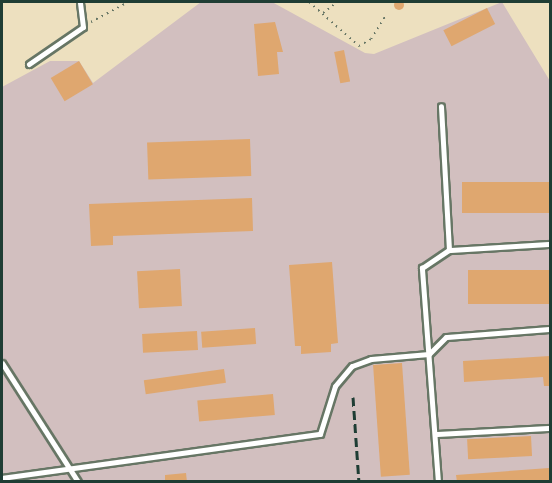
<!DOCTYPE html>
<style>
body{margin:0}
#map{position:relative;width:552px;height:483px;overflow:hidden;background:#ede0bf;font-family:Pangolin,sans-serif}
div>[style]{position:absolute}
.industrial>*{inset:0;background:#d2bfbf}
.building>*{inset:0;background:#dfa76f;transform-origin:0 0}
.round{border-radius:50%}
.path>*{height:2px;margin-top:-1px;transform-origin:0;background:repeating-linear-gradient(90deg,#677665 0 1.5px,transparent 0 6px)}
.roads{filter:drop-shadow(2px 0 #677665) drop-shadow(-2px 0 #677665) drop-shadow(0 2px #677665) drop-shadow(0 -2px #677665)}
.service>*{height:5px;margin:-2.5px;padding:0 2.5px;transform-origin:2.5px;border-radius:2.5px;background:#fff}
.rail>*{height:3px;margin-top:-1.5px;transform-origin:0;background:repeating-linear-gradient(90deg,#1f3d34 0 9px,transparent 0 13.5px)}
span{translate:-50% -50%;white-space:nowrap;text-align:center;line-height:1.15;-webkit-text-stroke:6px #f7f3e8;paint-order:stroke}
.frame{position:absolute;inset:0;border:3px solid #1f3d34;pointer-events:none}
</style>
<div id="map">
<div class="industrial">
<i style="clip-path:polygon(201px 2px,272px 2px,365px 53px,374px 54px,502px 2px,550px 81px,550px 481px,2px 482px,2px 87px,50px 61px,79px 61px,93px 83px)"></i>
</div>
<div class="building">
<i class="round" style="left:394px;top:0;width:10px;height:10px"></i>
<i style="left:487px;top:8px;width:18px;height:49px;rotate:63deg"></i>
<i style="clip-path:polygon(275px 22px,283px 52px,277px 52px,279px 74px,258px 76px,254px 24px)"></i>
<i style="left:344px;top:50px;width:32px;height:10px;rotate:79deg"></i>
<i style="left:79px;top:61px;width:27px;height:33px;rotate:59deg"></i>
<i style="left:250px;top:139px;width:37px;height:103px;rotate:88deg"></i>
<i style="left:550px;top:182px;width:31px;height:88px;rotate:90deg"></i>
<i style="clip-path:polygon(252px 198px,253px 231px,113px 236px,113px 245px,91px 246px,89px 204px)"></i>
<i style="clip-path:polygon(332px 262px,338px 343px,331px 344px,331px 352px,301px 354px,301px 346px,295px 346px,289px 265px)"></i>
<i style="left:180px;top:269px;width:37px;height:43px;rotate:87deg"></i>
<i style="left:550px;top:270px;width:34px;height:82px;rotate:90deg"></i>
<i style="left:255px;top:328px;width:16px;height:54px;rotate:86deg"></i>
<i style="left:197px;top:331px;width:19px;height:55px;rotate:87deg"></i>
<i style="clip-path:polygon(550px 356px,550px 386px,544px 386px,543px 377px,464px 382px,463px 361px)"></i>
<i style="left:402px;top:363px;width:112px;height:29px;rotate:86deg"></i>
<i style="left:224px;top:369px;width:14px;height:81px;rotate:82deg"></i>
<i style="left:273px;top:394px;width:21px;height:76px;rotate:85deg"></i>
<i style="left:531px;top:436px;width:20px;height:64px;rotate:87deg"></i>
<i style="clip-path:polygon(549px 468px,550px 482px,457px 482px,456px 475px)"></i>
<i style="clip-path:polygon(186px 473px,187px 482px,165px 482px,165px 475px)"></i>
</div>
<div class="path">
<i style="left:309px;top:2px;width:67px;rotate:41.3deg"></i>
<i style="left:359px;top:46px;width:14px;rotate:-30deg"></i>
<i style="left:371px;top:39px;width:26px;rotate:-58deg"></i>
<i style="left:323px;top:13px;width:18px;rotate:-38deg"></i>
<i style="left:91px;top:22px;width:42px;rotate:-28.4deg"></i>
</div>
<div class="roads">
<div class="service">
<i style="left:29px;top:64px;width:65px;rotate:-34.4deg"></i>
<i style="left:83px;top:27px;width:25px;rotate:-97deg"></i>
<i style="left:449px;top:250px;width:101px;rotate:-3.4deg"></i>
<i style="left:2px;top:363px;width:141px;rotate:57.4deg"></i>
<i style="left:435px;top:434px;width:115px;rotate:-3deg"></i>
<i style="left:2px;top:478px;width:321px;rotate:-7.9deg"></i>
<i style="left:320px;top:434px;width:50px;rotate:-72.6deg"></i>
<i style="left:335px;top:386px;width:26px;rotate:-50deg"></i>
<i style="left:352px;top:366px;width:20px;rotate:-20deg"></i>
<i style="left:371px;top:359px;width:58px;rotate:-4.9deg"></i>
<i style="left:429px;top:354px;width:24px;rotate:-45deg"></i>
<i style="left:446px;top:337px;width:104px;rotate:-4.4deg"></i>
<i style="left:438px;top:482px;width:215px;rotate:-94.3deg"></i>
<i style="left:422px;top:268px;width:32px;rotate:-34deg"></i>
<i style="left:449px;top:250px;width:144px;rotate:-93.2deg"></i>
</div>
</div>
<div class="rail">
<i style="left:353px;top:397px;width:85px;rotate:86deg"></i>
</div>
<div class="frame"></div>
</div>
